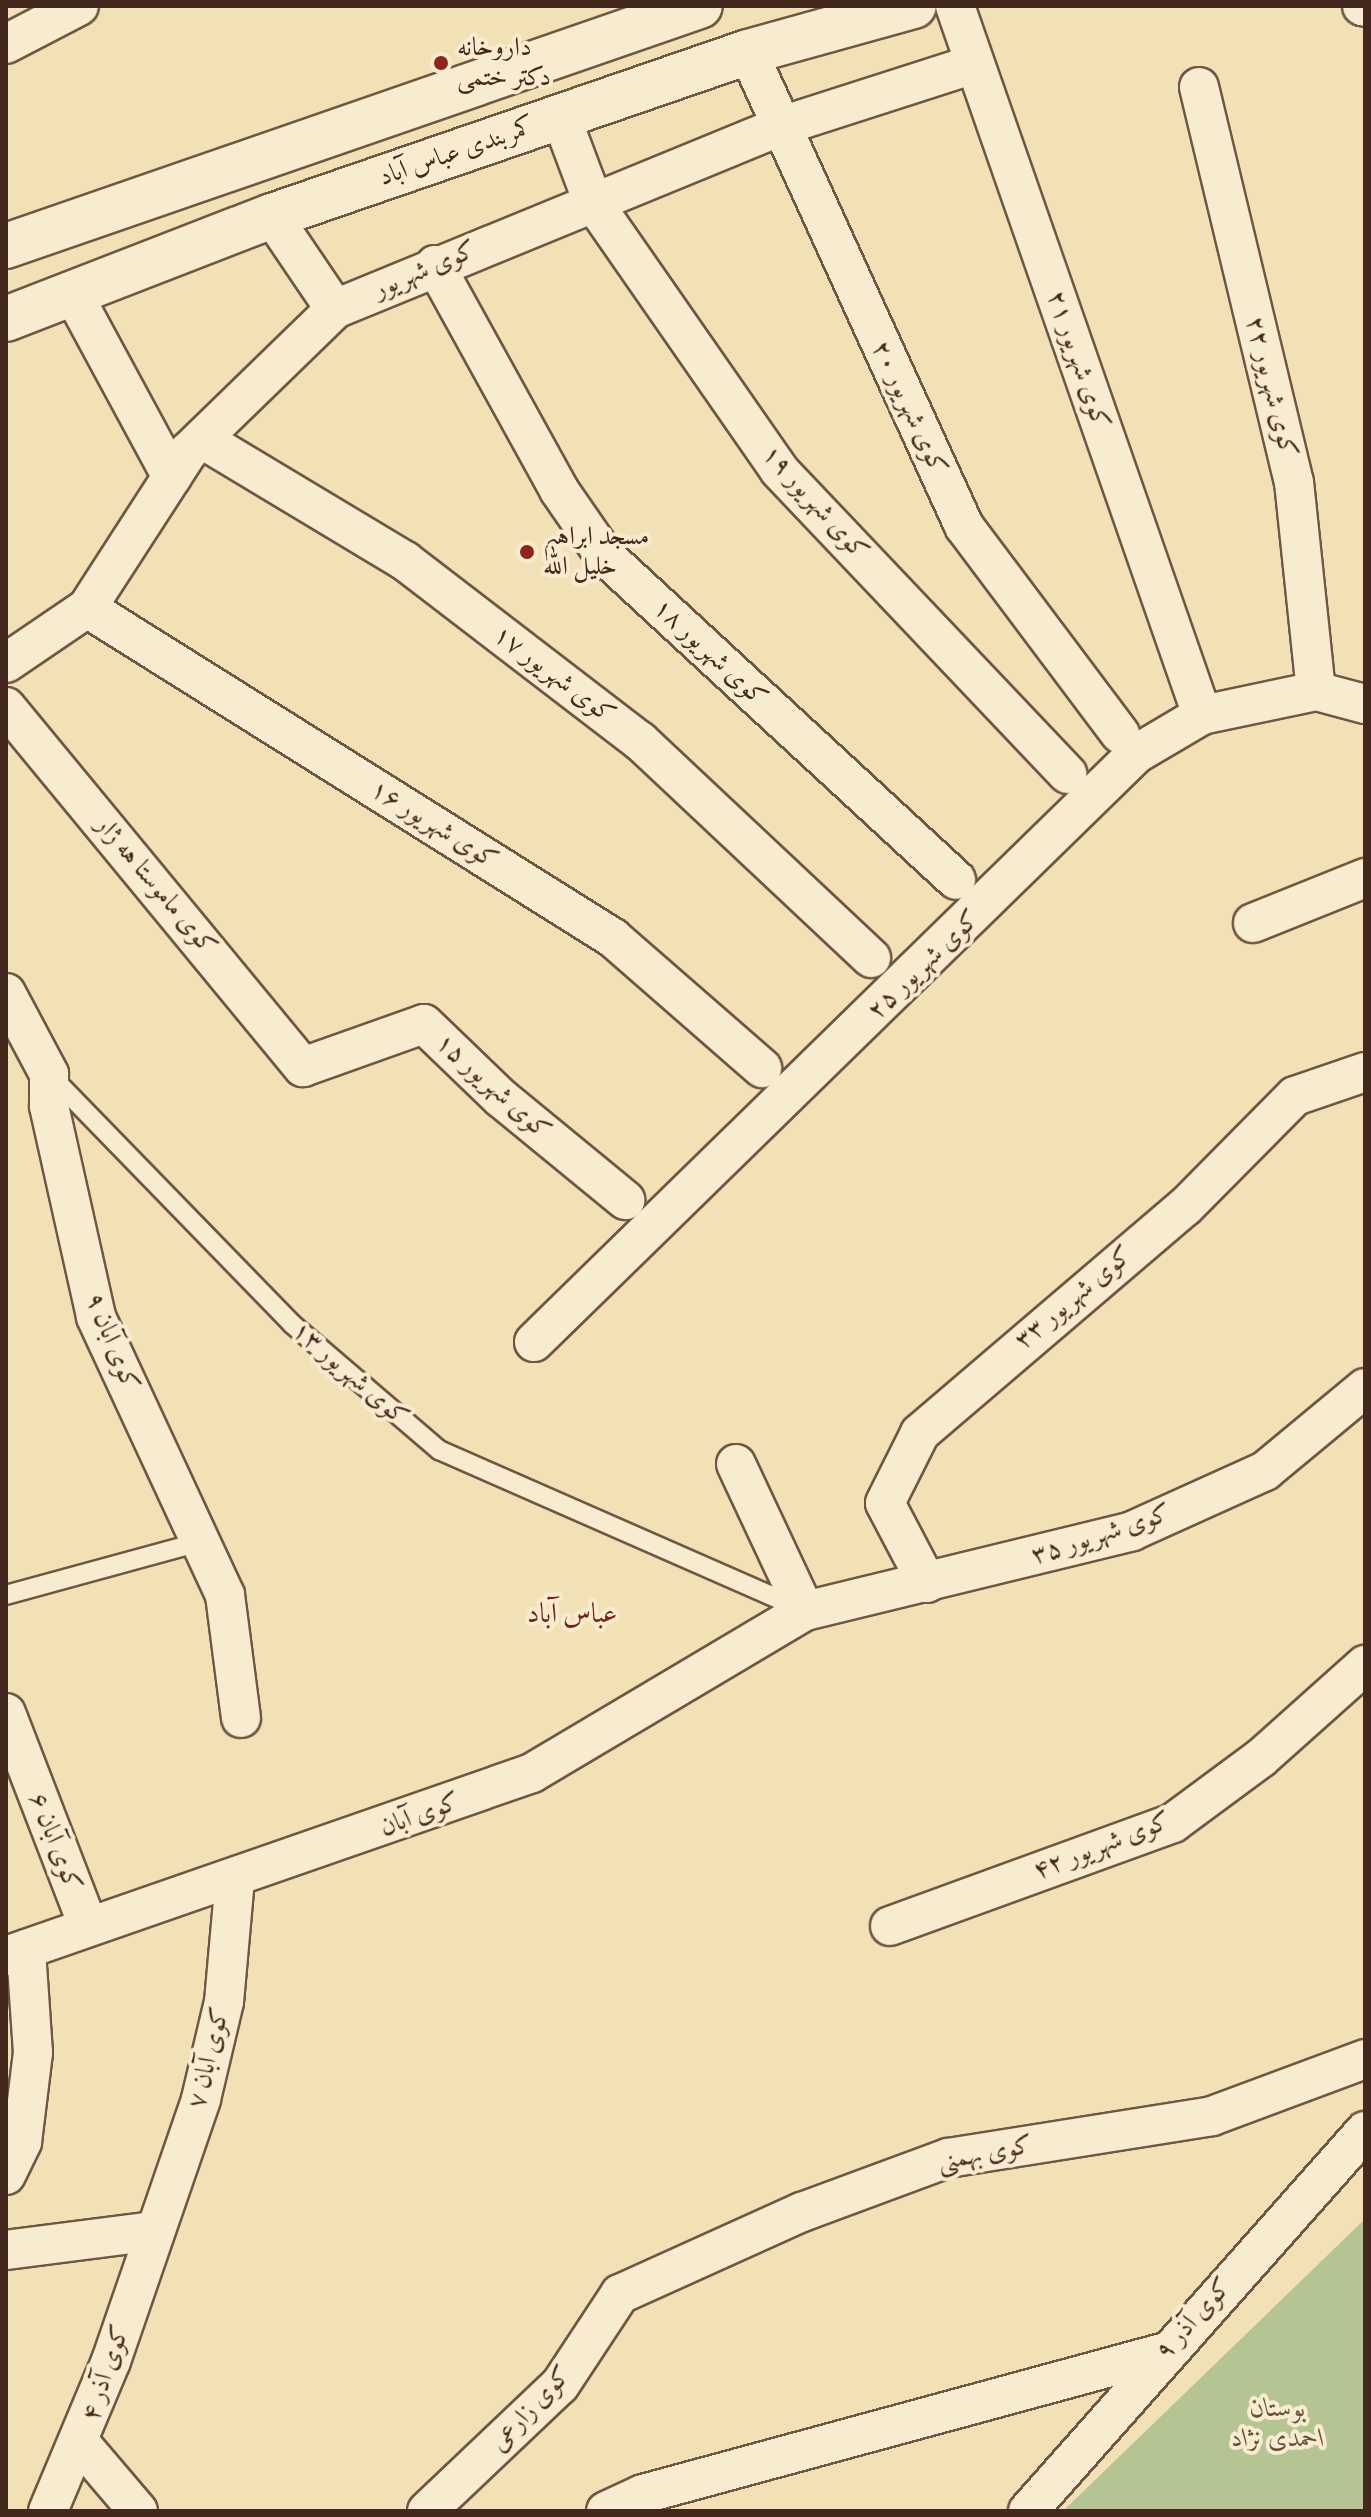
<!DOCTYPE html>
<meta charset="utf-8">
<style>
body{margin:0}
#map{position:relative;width:1371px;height:2517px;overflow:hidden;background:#f3e1b6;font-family:"Libre Bodoni",Amiri,serif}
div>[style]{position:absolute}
.green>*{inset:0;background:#b4c493}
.roads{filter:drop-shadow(2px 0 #705643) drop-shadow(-2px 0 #705643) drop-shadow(0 2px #705643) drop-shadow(0 -2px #705643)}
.lane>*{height:18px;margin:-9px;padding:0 9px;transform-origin:9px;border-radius:9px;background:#f7ecd0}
.street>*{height:38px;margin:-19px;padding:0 19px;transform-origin:19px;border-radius:19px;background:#f7ecd0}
.secondary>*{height:44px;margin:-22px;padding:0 22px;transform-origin:22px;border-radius:22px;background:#f7ecd0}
.dots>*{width:22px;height:22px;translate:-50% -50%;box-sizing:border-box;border:4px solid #f7ecd0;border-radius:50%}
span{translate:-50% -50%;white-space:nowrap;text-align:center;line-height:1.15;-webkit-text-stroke:8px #f7ecd0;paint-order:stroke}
.poi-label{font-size:26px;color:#45281d}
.left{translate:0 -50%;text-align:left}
.street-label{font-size:26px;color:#45281d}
.park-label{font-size:26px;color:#614f3a;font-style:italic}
.neighbourhood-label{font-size:28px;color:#7a1f14}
.frame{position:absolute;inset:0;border:8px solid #45281d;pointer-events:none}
</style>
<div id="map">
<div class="green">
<i style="clip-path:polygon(1365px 2219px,1365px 2511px,1063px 2511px)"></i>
</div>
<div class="roads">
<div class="lane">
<i style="left:51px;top:1076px;width:346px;rotate:45.8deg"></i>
<i style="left:292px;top:1324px;width:194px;rotate:40.6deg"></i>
<i style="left:439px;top:1450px;width:395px;rotate:23.7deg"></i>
<i style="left:6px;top:1595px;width:201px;rotate:-15.3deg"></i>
</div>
<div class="street">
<i style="left:955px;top:6px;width:751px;rotate:70.79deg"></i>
<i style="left:1362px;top:6px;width:3px;rotate:18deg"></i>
<i style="left:6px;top:44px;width:82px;rotate:-27.5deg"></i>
<i style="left:748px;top:52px;width:521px;rotate:65.5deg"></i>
<i style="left:964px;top:526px;width:260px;rotate:53.1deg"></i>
<i style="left:1199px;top:87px;width:406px;rotate:76.5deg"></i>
<i style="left:1294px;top:482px;width:210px;rotate:84deg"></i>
<i style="left:561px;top:117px;width:91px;rotate:69.4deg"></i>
<i style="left:593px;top:202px;width:326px;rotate:55.2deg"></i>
<i style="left:779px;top:470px;width:419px;rotate:46.5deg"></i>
<i style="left:272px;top:216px;width:112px;rotate:55.9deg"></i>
<i style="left:435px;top:265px;width:257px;rotate:61.1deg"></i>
<i style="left:559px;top:490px;width:79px;rotate:55.3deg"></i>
<i style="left:604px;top:555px;width:479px;rotate:42.7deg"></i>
<i style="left:73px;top:294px;width:208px;rotate:61.6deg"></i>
<i style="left:202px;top:439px;width:237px;rotate:31deg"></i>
<i style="left:405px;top:561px;width:296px;rotate:37.5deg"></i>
<i style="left:640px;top:741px;width:317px;rotate:43.2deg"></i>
<i style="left:87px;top:608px;width:621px;rotate:32.1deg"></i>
<i style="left:613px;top:938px;width:198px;rotate:41.1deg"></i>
<i style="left:6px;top:663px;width:98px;rotate:-34.2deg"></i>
<i style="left:87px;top:608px;width:186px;rotate:-57.1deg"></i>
<i style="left:188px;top:452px;width:205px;rotate:-44.2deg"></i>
<i style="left:335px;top:309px;width:479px;rotate:-22.3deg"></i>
<i style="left:778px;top:127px;width:206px;rotate:-17.8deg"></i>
<i style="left:6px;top:707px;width:467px;rotate:50.5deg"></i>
<i style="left:303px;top:1067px;width:128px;rotate:-19.6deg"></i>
<i style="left:424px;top:1024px;width:107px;rotate:43.9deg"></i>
<i style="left:501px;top:1098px;width:161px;rotate:39.4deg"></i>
<i style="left:1253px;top:923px;width:121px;rotate:-21.9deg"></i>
<i style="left:6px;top:993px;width:92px;rotate:62deg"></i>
<i style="left:49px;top:1074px;width:32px;rotate:90deg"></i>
<i style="left:49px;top:1106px;width:216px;rotate:77.4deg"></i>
<i style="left:96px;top:1317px;width:306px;rotate:65.1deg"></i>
<i style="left:225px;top:1595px;width:124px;rotate:82.6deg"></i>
<i style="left:534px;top:1342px;width:842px;rotate:-44.33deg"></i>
<i style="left:1136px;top:754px;width:77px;rotate:-30.6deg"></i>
<i style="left:1202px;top:715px;width:116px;rotate:-11.9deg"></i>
<i style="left:1316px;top:691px;width:51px;rotate:14.9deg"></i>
<i style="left:736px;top:1464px;width:162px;rotate:64.9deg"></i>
<i style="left:927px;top:1583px;width:90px;rotate:-117.7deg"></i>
<i style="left:885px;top:1503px;width:78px;rotate:-63.4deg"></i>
<i style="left:920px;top:1433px;width:348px;rotate:-40.5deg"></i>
<i style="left:1185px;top:1207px;width:156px;rotate:-45.3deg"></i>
<i style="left:1295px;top:1096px;width:74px;rotate:-18.9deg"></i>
<i style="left:6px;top:1713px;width:227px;rotate:68.9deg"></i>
<i style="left:890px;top:1926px;width:301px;rotate:-20deg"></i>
<i style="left:1173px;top:1823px;width:109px;rotate:-36.5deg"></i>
<i style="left:1261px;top:1758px;width:140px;rotate:-41.8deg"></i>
<i style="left:6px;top:1956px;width:557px;rotate:-19.18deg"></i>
<i style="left:532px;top:1773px;width:317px;rotate:-30.7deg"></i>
<i style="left:805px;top:1611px;width:337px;rotate:-13.7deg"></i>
<i style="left:1132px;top:1531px;width:146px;rotate:-24.3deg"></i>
<i style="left:1265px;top:1471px;width:130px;rotate:-39.7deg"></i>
<i style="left:6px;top:2175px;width:37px;rotate:-64deg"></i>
<i style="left:22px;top:2142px;width:90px;rotate:-83deg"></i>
<i style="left:33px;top:2053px;width:104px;rotate:-93.9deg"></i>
<i style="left:6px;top:2250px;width:149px;rotate:-7.3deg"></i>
<i style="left:81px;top:2444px;width:88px;rotate:49.6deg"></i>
<i style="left:48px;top:2511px;width:163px;rotate:-67.2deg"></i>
<i style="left:111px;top:2361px;width:277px;rotate:-71deg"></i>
<i style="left:201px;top:2099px;width:100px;rotate:-76.7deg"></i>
<i style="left:224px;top:2002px;width:124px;rotate:-84.9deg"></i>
<i style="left:427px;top:2511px;width:183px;rotate:-43.5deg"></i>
<i style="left:560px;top:2385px;width:109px;rotate:-56.6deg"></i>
<i style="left:620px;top:2294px;width:200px;rotate:-24.3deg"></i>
<i style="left:802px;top:2212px;width:156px;rotate:-20.3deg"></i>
<i style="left:948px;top:2158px;width:267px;rotate:-9deg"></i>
<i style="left:1212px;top:2116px;width:163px;rotate:-20.4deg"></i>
<i style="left:606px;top:2511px;width:41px;rotate:-24.7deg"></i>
<i style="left:643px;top:2494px;width:538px;rotate:-15.2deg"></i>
<i style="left:1028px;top:2511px;width:508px;rotate:-48.43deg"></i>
</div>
<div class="secondary">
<i style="left:6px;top:246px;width:734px;rotate:-19.08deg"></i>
<i style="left:6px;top:319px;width:285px;rotate:-21.2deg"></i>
<i style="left:272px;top:216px;width:503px;rotate:-19.01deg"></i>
<i style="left:748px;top:52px;width:172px;rotate:-15.5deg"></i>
</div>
</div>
<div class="dots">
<i style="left:441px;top:63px;background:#8f2418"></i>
<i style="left:527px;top:552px;background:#8f2418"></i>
</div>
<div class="poi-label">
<span class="left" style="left:457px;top:63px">داروخانه<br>دکتر ختمی</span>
<span class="left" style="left:543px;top:552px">مسجد ابراهیم<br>خلیل الله</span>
</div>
<div class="street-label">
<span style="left:457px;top:152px;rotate:-19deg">کمربندی عباس آباد</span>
<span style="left:425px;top:270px;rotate:-23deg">کوی شهریور</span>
<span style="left:1078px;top:360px;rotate:71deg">کوی شهریور ۲۱</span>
<span style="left:1271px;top:387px;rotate:76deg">کوی شهریور ۲۲</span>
<span style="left:909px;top:408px;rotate:65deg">کوی شهریور ۲۰</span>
<span style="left:815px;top:503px;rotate:48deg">کوی شهریور ۱۹</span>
<span style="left:710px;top:653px;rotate:43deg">کوی شهریور ۱۸</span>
<span style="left:554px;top:675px;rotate:37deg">کوی شهریور ۱۷</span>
<span style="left:434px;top:825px;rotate:32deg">کوی شهریور ۱۶</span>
<span style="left:156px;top:886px;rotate:50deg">کوی ماموستا هه ژار</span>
<span style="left:924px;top:965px;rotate:-44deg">کوی شهریور ۲۵</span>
<span style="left:493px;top:1087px;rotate:42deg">کوی شهریور ۱۵</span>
<span style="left:1074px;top:1298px;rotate:-40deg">کوی شهریور ۳۳</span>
<span style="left:112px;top:1342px;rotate:68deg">کوی آبان ۹</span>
<span style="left:350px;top:1374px;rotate:41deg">کوی شهریور ۱۳</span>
<span style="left:1101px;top:1535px;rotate:-18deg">کوی شهریور ۳۵</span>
<span style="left:420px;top:1815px;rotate:-20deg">کوی آبان</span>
<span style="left:55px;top:1842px;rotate:69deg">کوی آبان ۶</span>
<span style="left:1102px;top:1846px;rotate:-21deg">کوی شهریور ۴۲</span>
<span style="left:209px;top:2058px;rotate:-76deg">کوی آبان ۷</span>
<span style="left:985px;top:2154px;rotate:-11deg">کوی بهمنی</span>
<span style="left:1194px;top:2319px;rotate:-48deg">کوی آذر ۹</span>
<span style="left:106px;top:2373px;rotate:-71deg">کوی آذر ۴</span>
<span style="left:531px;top:2409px;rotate:-47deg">کوی زارعی</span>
</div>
<div class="park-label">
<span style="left:1278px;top:2424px">بوستان<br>احمدی نژاد</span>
</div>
<div class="neighbourhood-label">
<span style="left:572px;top:1614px">عباس آباد</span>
</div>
<div class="frame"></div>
</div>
